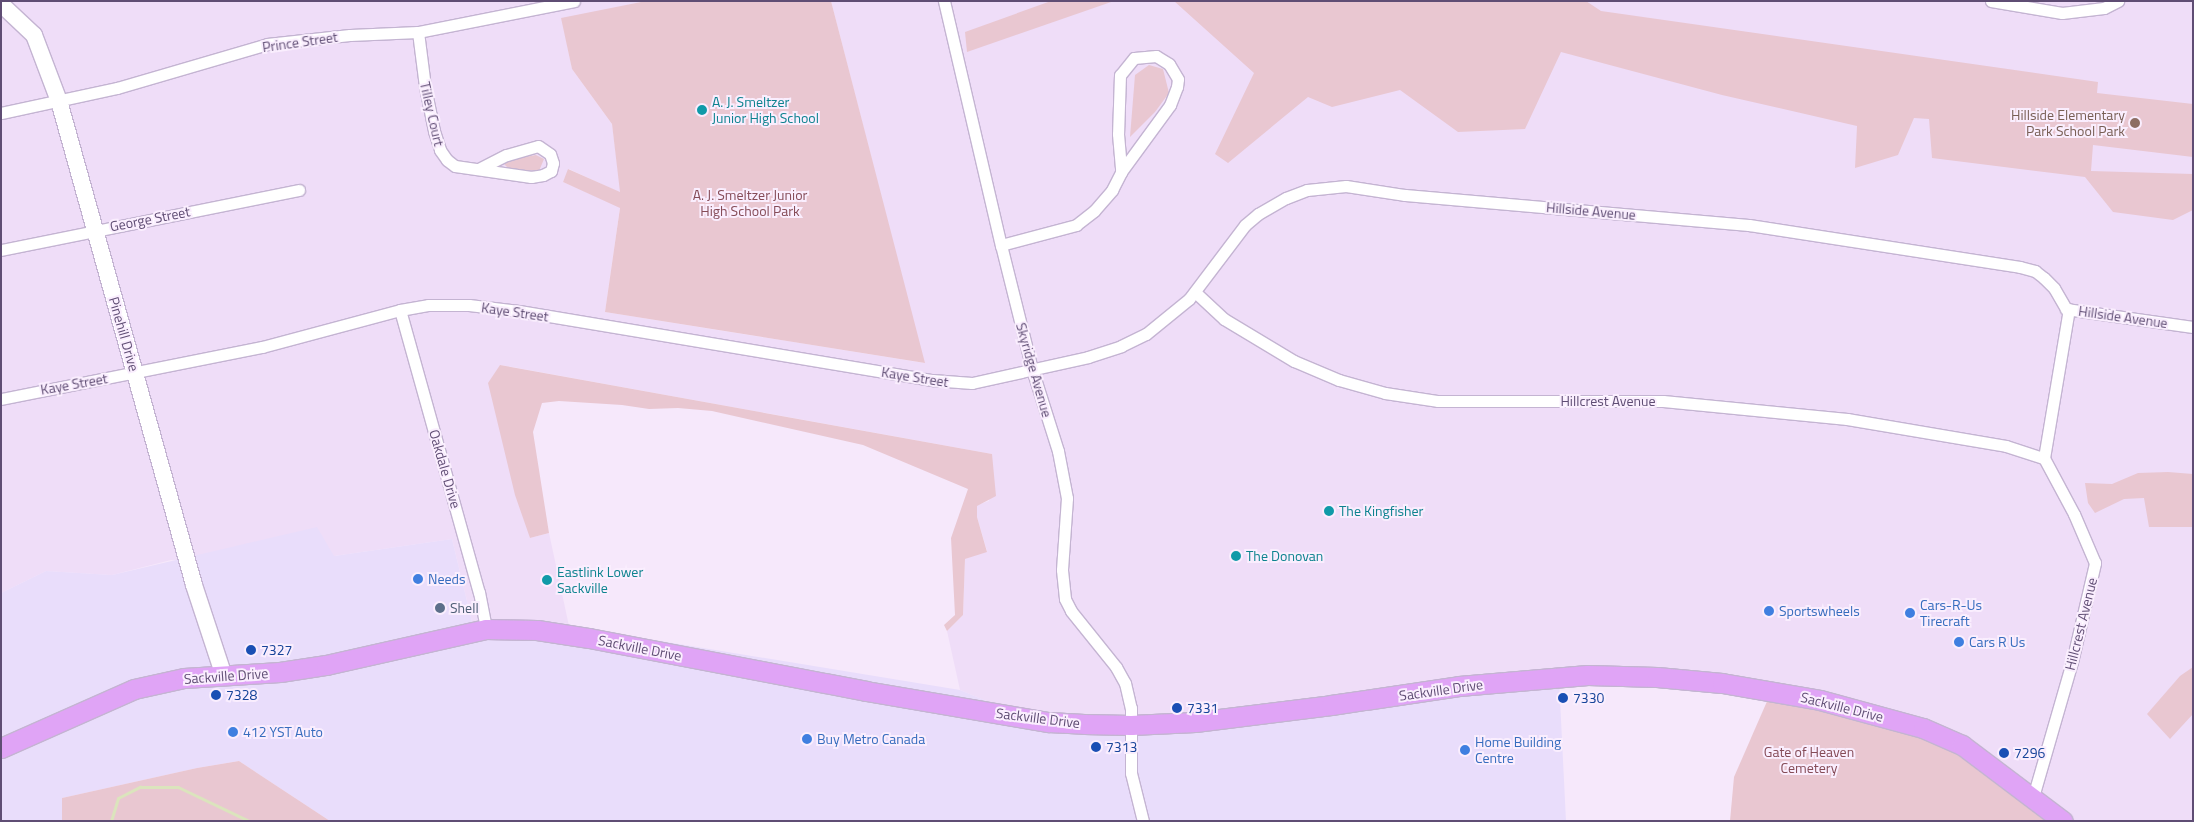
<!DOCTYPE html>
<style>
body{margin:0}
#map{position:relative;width:2194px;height:822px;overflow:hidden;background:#f6e8fb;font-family:"Titillium Web",sans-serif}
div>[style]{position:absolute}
.residential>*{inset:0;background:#efddf8}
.commercial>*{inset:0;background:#e9ddfb}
.green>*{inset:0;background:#e9c7d1}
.stream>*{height:3px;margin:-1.5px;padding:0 1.5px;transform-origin:1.5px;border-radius:1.5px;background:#dbe4bd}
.roads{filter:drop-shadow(1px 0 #c4b4d2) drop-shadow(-1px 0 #c4b4d2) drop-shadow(0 1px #c4b4d2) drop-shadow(0 -1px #c4b4d2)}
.street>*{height:11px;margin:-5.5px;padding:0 5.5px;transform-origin:5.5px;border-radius:5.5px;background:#fff}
.secondary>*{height:16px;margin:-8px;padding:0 8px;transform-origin:8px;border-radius:8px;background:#fff}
.primary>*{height:19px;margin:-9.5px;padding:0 9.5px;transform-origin:9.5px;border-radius:9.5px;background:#e0a4f6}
.dots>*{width:14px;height:14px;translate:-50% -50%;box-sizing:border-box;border:2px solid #faeefe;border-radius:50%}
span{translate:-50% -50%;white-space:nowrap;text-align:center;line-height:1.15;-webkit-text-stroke:4px #faeefe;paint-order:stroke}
.street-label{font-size:14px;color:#5f4d74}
.culture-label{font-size:14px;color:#0d838f}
.left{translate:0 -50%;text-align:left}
.education-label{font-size:14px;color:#785e54}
.right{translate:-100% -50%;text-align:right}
.park-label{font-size:14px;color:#854b57}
.shop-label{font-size:14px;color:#366cbe}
.service-label{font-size:14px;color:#4e5e75}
.transit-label{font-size:14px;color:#164399}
.frame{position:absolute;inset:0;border:2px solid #5f4d74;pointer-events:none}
</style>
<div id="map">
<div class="residential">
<i style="clip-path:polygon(1px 1px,646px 1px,562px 19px,572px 69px,612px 124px,621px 193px,569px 169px,563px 182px,620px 207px,605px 312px,924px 363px,831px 1px,2193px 1px,2193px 821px,2063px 821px,1872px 713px,1618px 675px,1335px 707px,1042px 724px,960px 690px,947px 631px,963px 615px,965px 559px,987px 551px,977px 517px,977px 505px,989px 501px,992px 454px,501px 365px,530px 538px,549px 533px,569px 626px,474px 630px,452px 539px,334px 556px,171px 560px,112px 575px,46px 571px,1px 593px)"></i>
</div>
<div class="commercial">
<i style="clip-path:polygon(317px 527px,334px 556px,452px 539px,474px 630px,569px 626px,960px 690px,1042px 724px,1148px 725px,1559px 679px,1566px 821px,330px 821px,239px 761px,197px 768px,62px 798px,62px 821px,1px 821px,1px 593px,46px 571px,112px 575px)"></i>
</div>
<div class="green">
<i style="clip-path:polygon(646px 1px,831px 1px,925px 363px,605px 312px,620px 208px,563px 182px,568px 169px,620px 192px,612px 124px,572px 69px,561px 18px)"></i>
<i style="clip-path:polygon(1051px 1px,1114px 1px,967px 52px,965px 32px)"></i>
<i style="clip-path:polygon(1174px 1px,1586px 1px,1601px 11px,2098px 82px,2097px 93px,2193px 104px,2193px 157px,2093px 145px,2091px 171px,2193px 174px,2193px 210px,2173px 220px,2113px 212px,2085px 177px,1932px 158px,1929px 119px,1914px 118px,1898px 155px,1855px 168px,1857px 126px,1722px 95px,1561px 52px,1525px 129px,1458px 132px,1400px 90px,1332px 107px,1308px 97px,1228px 163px,1215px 154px,1254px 73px)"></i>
<i style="clip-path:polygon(1149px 65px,1163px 69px,1169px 93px,1155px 112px,1130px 137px,1135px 75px)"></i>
<i style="clip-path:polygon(536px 155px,544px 159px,539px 171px,509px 169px,501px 161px)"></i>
<i style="clip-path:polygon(500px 365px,992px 454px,996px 496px,977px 506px,977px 517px,987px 552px,965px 559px,963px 615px,947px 631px,944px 625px,955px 615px,951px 538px,968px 489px,863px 445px,712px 411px,678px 408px,649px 409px,622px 405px,559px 401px,542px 403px,533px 432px,549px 533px,530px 538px,515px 495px,488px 383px)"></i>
<i style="clip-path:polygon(2168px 472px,2193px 474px,2193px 527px,2149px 527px,2144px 498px,2124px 499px,2095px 513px,2088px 503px,2085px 483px,2112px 484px,2138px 473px)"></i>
<i style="clip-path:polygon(2193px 667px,2193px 714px,2170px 739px,2147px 714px,2180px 676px)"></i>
<i style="clip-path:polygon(1772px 690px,1923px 728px,2063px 821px,1730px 821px,1734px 777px)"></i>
<i style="clip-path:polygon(239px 761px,330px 821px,62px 821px,62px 798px,197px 768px)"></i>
</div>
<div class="stream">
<i style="left:111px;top:821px;width:24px;rotate:-73deg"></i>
<i style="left:118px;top:798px;width:25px;rotate:-27deg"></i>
<i style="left:140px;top:787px;width:38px"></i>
<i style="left:178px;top:787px;width:79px;rotate:25.6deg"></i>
</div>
<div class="roads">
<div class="street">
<i style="left:944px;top:1px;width:251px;rotate:76.9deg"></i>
<i style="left:1001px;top:245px;width:128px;rotate:76deg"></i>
<i style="left:1032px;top:369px;width:86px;rotate:72.4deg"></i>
<i style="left:1058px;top:451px;width:48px;rotate:79.2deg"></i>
<i style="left:1067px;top:498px;width:72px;rotate:94deg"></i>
<i style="left:1062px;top:570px;width:29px;rotate:84deg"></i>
<i style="left:1065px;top:599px;width:13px;rotate:63deg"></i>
<i style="left:1071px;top:611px;width:72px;rotate:51.2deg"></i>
<i style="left:1116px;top:667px;width:18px;rotate:61deg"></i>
<i style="left:1125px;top:683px;width:26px;rotate:77deg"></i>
<i style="left:1131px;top:708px;width:65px;rotate:90deg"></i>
<i style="left:1131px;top:773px;width:49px;rotate:76deg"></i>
<i style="left:1991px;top:1px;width:72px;rotate:9.6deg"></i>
<i style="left:2062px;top:13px;width:42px;rotate:-6.8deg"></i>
<i style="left:2104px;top:8px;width:16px;rotate:-27deg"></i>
<i style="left:418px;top:32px;width:55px;rotate:82.7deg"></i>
<i style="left:425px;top:87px;width:45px;rotate:78.4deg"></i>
<i style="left:434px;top:131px;width:20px;rotate:72deg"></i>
<i style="left:440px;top:150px;width:12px;rotate:55deg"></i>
<i style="left:447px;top:160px;width:10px;rotate:37deg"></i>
<i style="left:455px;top:166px;width:77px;rotate:8.2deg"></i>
<i style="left:531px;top:177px;width:12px;rotate:-9deg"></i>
<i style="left:543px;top:175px;width:9px;rotate:-27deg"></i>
<i style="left:551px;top:171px;width:8px;rotate:-76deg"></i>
<i style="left:553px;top:163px;width:9px;rotate:-108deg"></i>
<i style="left:550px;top:154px;width:14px;rotate:-146deg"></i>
<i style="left:538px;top:146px;width:33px;rotate:164deg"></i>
<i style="left:506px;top:155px;width:30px;rotate:153deg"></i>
<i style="left:1px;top:113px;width:119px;rotate:-12.2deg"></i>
<i style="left:117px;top:88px;width:156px;rotate:-16.3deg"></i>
<i style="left:267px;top:44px;width:83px;rotate:-6.2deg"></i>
<i style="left:350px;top:35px;width:68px;rotate:-2.5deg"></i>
<i style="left:418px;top:32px;width:159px;rotate:-11.2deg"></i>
<i style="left:1001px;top:245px;width:78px;rotate:-14.9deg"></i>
<i style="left:1076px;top:225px;width:23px;rotate:-38deg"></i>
<i style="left:1094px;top:211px;width:28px;rotate:-49deg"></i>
<i style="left:1112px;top:190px;width:20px;rotate:-63deg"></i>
<i style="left:1121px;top:172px;width:83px;rotate:-53.8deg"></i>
<i style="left:1170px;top:105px;width:19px;rotate:-69deg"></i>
<i style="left:1177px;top:87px;width:8px;rotate:-83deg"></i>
<i style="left:1178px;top:79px;width:17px;rotate:-121deg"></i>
<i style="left:1169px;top:64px;width:15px;rotate:-148deg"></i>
<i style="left:1156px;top:56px;width:22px;rotate:175deg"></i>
<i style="left:1134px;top:58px;width:22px;rotate:129deg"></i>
<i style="left:1120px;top:75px;width:59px;rotate:91.9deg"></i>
<i style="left:1118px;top:134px;width:38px;rotate:85deg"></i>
<i style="left:1px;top:250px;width:304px;rotate:-11.4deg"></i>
<i style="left:1195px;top:292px;width:40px;rotate:43deg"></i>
<i style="left:1224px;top:319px;width:82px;rotate:31deg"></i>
<i style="left:1294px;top:361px;width:49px;rotate:22.9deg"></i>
<i style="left:1339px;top:380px;width:48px;rotate:15.8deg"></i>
<i style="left:1385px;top:393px;width:54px;rotate:8.6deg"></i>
<i style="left:1438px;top:401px;width:225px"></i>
<i style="left:1663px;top:401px;width:185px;rotate:5.6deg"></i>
<i style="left:1847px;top:419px;width:161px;rotate:9.6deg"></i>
<i style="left:2006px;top:446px;width:40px;rotate:18deg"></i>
<i style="left:400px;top:310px;width:293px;rotate:74.4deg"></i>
<i style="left:479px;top:592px;width:38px;rotate:79deg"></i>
<i style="left:1px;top:399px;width:266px;rotate:-11.3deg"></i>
<i style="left:262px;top:347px;width:143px;rotate:-15deg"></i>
<i style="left:400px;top:310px;width:28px;rotate:-10deg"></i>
<i style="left:428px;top:305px;width:41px"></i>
<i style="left:469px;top:305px;width:50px;rotate:6.8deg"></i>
<i style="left:519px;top:311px;width:419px;rotate:9.5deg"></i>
<i style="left:932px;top:380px;width:40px;rotate:4.3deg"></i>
<i style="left:972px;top:383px;width:119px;rotate:-12.6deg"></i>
<i style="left:1088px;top:357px;width:35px;rotate:-18deg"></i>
<i style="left:1121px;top:346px;width:28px;rotate:-26deg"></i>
<i style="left:1146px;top:334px;width:55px;rotate:-39.1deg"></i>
<i style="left:1189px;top:299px;width:93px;rotate:-52.9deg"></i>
<i style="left:1245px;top:225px;width:17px;rotate:-40deg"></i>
<i style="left:1258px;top:214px;width:32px;rotate:-30deg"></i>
<i style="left:1286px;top:198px;width:22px;rotate:-21deg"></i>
<i style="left:1307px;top:190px;width:39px;rotate:-6deg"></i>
<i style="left:1346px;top:186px;width:60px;rotate:8.7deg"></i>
<i style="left:1405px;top:195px;width:345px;rotate:5deg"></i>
<i style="left:1749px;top:225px;width:274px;rotate:8.8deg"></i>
<i style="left:2020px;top:267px;width:16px;rotate:15deg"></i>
<i style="left:2035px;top:271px;width:11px;rotate:38deg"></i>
<i style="left:2044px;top:278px;width:14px;rotate:45deg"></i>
<i style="left:2054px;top:288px;width:24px;rotate:60deg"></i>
<i style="left:2066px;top:309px;width:128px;rotate:8.1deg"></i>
<i style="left:2033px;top:797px;width:141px;rotate:-73.9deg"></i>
<i style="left:2072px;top:662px;width:102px;rotate:-76.9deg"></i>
<i style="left:2095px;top:563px;width:53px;rotate:-113.2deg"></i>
<i style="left:2074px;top:514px;width:64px;rotate:-118.2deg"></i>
<i style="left:2044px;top:458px;width:151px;rotate:-80.5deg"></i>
</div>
<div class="secondary">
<i style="left:1px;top:4px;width:45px;rotate:43.2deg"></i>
<i style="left:34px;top:35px;width:71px;rotate:69.3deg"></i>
<i style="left:59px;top:101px;width:502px;rotate:74.41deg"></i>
<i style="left:194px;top:585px;width:96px;rotate:71.8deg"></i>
</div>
<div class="primary">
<i style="left:1px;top:748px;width:145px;rotate:-23.9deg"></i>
<i style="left:134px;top:689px;width:51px;rotate:-12.4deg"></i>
<i style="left:184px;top:678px;width:96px;rotate:-3.6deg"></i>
<i style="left:280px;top:672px;width:47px;rotate:-8.7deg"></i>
<i style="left:326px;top:665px;width:164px;rotate:-12.7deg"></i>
<i style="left:486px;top:629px;width:51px;rotate:1.1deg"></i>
<i style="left:537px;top:630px;width:53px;rotate:8.7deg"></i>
<i style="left:589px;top:638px;width:282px;rotate:10.8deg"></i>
<i style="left:866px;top:691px;width:185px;rotate:9.7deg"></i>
<i style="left:1048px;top:722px;width:36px;rotate:3deg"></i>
<i style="left:1084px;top:724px;width:47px;rotate:1.2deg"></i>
<i style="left:1131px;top:725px;width:64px;rotate:-2.7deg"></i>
<i style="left:1195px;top:722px;width:137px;rotate:-7.1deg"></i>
<i style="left:1331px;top:705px;width:129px;rotate:-8.4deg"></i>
<i style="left:1459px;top:686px;width:129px;rotate:-4.9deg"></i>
<i style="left:1588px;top:675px;width:69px;rotate:1.7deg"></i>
<i style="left:1657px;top:677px;width:65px;rotate:5.3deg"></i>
<i style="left:1722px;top:683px;width:99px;rotate:9.8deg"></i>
<i style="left:1820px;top:700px;width:107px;rotate:15.2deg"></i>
<i style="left:1923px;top:728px;width:43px;rotate:23.6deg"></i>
<i style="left:1962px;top:745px;width:126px;rotate:37deg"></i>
</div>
</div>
<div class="dots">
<i style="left:702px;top:110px;background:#0f9aa8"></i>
<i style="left:2135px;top:123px;background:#8d6e63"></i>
<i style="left:1329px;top:511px;background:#0f9aa8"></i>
<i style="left:1236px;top:556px;background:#0f9aa8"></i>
<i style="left:418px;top:579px;background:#3f7fe0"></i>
<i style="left:547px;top:580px;background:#0f9aa8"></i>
<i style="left:440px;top:608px;background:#5c6f8a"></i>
<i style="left:1769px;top:611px;background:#3f7fe0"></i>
<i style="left:1910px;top:613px;background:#3f7fe0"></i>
<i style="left:1959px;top:642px;background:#3f7fe0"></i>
<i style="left:251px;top:650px;background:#1a4fb4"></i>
<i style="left:216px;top:695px;background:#1a4fb4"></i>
<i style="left:1563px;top:698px;background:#1a4fb4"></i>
<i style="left:1177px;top:708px;background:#1a4fb4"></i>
<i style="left:233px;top:732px;background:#3f7fe0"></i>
<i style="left:807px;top:739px;background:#3f7fe0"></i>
<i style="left:1096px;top:747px;background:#1a4fb4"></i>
<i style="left:1465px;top:750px;background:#3f7fe0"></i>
<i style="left:2004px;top:753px;background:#1a4fb4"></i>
</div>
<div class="street-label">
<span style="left:300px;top:42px;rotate:-8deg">Prince Street</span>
<span style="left:432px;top:114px;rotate:77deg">Tilley Court</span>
<span style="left:1591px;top:211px;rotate:5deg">Hillside Avenue</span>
<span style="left:150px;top:219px;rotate:-11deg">George Street</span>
<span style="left:515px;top:312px;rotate:8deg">Kaye Street</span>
<span style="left:2123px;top:317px;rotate:8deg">Hillside Avenue</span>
<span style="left:124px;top:334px;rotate:74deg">Pinehill Drive</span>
<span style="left:1034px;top:370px;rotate:74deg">Skyridge Avenue</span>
<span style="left:915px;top:377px;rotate:9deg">Kaye Street</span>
<span style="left:74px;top:384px;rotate:-10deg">Kaye Street</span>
<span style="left:1608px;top:401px">Hillcrest Avenue</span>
<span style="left:445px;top:469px;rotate:74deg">Oakdale Drive</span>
<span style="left:2081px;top:624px;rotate:-76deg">Hillcrest Avenue</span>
<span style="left:640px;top:648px;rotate:11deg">Sackville Drive</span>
<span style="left:226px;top:676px;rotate:-4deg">Sackville Drive</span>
<span style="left:1441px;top:690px;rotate:-8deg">Sackville Drive</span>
<span style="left:1842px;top:707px;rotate:14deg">Sackville Drive</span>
<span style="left:1038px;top:718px;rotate:7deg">Sackville Drive</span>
</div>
<div class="culture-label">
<span class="left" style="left:712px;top:110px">A. J. Smeltzer<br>Junior High School</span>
<span class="left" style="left:1339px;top:511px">The Kingfisher</span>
<span class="left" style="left:1246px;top:556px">The Donovan</span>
<span class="left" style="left:557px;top:580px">Eastlink Lower<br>Sackville</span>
</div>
<div class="education-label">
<span class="right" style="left:2125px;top:123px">Hillside Elementary<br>Park School Park</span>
</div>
<div class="park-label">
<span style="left:750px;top:203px">A. J. Smeltzer Junior<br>High School Park</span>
<span style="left:1809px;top:760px">Gate of Heaven<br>Cemetery</span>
</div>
<div class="shop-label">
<span class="left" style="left:428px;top:579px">Needs</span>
<span class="left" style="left:1920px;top:613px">Cars-R-Us<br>Tirecraft</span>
<span class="left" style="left:1779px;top:611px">Sportswheels</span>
<span class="left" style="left:1969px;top:642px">Cars R Us</span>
<span class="left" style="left:243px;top:732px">412 YST Auto</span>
<span class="left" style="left:817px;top:739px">Buy Metro Canada</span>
<span class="left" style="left:1475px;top:750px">Home Building<br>Centre</span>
</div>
<div class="service-label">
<span class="left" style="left:450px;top:608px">Shell</span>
</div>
<div class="transit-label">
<span class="left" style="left:261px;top:650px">7327</span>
<span class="left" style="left:226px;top:695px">7328</span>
<span class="left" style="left:1573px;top:698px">7330</span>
<span class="left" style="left:1187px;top:708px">7331</span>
<span class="left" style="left:1106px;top:747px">7313</span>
<span class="left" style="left:2014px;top:753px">7296</span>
</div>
<div class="frame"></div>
</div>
